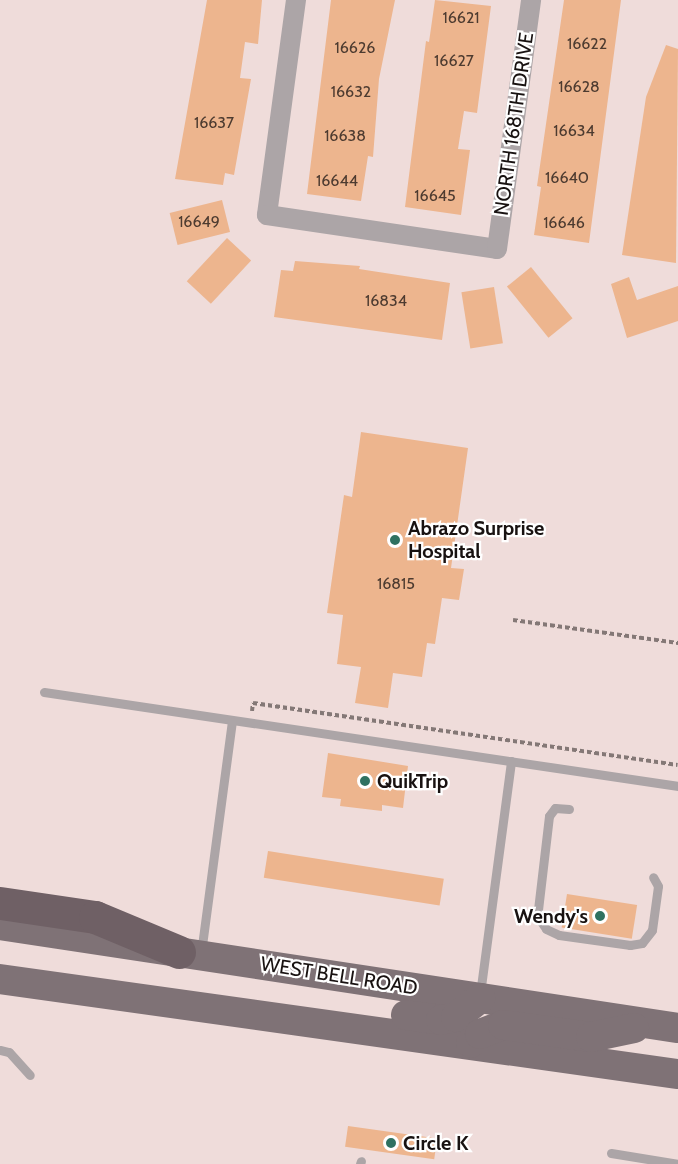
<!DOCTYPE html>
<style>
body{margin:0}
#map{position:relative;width:678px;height:1164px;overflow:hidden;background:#efdcda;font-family:Cabin,sans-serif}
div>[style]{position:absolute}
.building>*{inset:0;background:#edb58e;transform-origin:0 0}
.path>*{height:4px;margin-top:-2px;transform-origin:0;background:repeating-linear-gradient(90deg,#847876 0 4.5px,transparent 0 7.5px)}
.lane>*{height:9px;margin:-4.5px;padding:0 4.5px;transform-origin:4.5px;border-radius:4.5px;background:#aca5a7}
.street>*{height:20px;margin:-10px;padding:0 10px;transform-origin:10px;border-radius:10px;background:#aca5a7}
.primary>*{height:30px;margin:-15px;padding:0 15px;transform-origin:15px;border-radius:15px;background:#7f7276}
.highway>*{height:33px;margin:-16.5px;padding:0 16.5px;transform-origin:16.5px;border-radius:16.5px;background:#6f6065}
.dots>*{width:16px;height:16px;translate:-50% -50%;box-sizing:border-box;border:3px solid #fff;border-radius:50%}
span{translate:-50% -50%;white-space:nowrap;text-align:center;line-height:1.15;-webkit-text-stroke:4.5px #fff;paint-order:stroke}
.number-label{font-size:16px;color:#4d3b30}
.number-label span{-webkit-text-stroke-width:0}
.street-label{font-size:20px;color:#181211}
.poi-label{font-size:20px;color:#181211;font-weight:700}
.left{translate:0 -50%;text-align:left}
.right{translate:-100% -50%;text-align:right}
</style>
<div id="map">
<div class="building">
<i style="clip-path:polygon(207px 0,262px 0,258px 44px,245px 42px,240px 78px,251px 79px,234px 175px,225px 173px,223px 185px,175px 179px)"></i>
<i style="clip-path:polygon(331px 0,395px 0,379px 79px,373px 157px,368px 156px,361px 201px,307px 194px)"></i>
<i style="clip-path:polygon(435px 0,491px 6px,477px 113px,464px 111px,458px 149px,470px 150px,461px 215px,405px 207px,426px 41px,429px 42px)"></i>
<i style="clip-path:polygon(564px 0,621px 0,589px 243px,534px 235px,541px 187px,537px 186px)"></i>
<i style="clip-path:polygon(666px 45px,678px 49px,676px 263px,622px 255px,646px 97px)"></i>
<i style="left:222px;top:200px;width:33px;height:54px;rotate:76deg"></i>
<i style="left:227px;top:238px;width:33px;height:59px;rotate:43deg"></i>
<i style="clip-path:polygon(295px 261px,360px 266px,359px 269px,450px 283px,442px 340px,274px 317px,281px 270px,293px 271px)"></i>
<i style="left:531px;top:267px;width:66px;height:31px;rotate:51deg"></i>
<i style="clip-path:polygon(629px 277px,637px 300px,678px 286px,678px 321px,627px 338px,611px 284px)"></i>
<i style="left:494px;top:287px;width:57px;height:33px;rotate:81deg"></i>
<i style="clip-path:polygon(361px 432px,468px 448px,451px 568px,464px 569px,459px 600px,442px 598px,435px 644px,427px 643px,422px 677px,393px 673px,388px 708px,355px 703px,361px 667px,337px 664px,343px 615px,327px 613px,344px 495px,352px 497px)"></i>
<i style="clip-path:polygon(328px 753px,408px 766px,403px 808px,382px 805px,382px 811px,340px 806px,341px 799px,322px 797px)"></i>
<i style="left:268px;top:851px;width:178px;height:27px;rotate:9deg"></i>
<i style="left:567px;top:894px;width:71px;height:34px;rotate:9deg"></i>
<i style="left:348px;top:1126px;width:90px;height:21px;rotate:8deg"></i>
</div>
<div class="path">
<i style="left:513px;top:620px;width:167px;rotate:7.9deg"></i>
<i style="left:252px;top:711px;width:8px;rotate:-83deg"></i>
<i style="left:253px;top:703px;width:429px;rotate:8.3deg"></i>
</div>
<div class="lane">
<i style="left:44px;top:692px;width:641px;rotate:8.43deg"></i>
<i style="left:569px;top:809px;width:14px;rotate:-176deg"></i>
<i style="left:555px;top:808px;width:10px;rotate:127deg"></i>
<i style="left:549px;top:816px;width:94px;rotate:96.7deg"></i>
<i style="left:538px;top:909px;width:8px;rotate:90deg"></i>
<i style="left:538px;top:917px;width:14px;rotate:56deg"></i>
<i style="left:546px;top:929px;width:14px;rotate:25deg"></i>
<i style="left:559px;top:935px;width:72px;rotate:8deg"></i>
<i style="left:630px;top:945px;width:12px;rotate:-9deg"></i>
<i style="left:642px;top:943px;width:16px;rotate:-52deg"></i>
<i style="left:652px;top:930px;width:44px;rotate:-82.2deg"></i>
<i style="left:658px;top:886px;width:10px;rotate:-119deg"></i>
<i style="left:201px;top:953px;width:233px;rotate:-82.4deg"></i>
<i style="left:480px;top:994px;width:235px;rotate:-82.4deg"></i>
<i style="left:0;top:1050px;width:9px;rotate:13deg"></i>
<i style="left:9px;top:1052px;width:31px;rotate:48deg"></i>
<i style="left:611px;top:1153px;width:68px;rotate:9.3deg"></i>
<i style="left:360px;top:1164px;width:3px;rotate:-72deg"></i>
</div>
<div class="street">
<i style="left:296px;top:0;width:217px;rotate:97.7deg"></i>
<i style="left:267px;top:215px;width:232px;rotate:8.4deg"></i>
<i style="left:497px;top:249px;width:251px;rotate:-82.2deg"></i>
</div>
<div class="primary">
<i style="left:0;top:925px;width:686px;rotate:8.64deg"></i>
<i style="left:0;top:979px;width:685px;rotate:7.98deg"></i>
<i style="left:406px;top:1015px;width:35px;rotate:8deg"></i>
<i style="left:441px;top:1020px;width:15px;rotate:-11deg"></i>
<i style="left:456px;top:1017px;width:31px;rotate:-38deg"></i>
<i style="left:471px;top:1043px;width:13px;rotate:-45deg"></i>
<i style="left:480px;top:1034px;width:25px;rotate:-21deg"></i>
<i style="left:503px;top:1025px;width:89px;rotate:7.8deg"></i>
<i style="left:591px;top:1037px;width:44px;rotate:-11.8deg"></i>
</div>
<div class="highway">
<i style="left:0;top:903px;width:96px;rotate:8.4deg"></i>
<i style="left:95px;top:917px;width:91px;rotate:22.6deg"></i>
</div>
<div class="dots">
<i style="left:395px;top:540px;background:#2f7161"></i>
<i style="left:365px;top:781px;background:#2f7161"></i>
<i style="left:600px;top:916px;background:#2f7161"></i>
<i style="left:391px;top:1143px;background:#2f7161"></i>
</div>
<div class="number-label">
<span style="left:461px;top:18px">16621</span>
<span style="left:587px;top:44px">16622</span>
<span style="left:355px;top:48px">16626</span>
<span style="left:454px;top:61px">16627</span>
<span style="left:579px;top:87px">16628</span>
<span style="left:351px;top:92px">16632</span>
<span style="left:214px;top:123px">16637</span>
<span style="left:574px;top:131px">16634</span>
<span style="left:345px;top:136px">16638</span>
<span style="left:567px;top:178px">16640</span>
<span style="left:337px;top:181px">16644</span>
<span style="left:435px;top:196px">16645</span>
<span style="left:199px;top:222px">16649</span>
<span style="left:564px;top:223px">16646</span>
<span style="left:386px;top:301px">16834</span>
<span style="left:396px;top:584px">16815</span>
</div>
<div class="street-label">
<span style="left:514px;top:124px;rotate:-82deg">NORTH 168TH DRIVE</span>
<span style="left:339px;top:976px;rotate:9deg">WEST BELL ROAD</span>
</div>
<div class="poi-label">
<span class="left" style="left:408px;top:540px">Abrazo Surprise<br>Hospital</span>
<span class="left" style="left:377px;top:781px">QuikTrip</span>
<span class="right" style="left:588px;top:916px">Wendy's</span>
<span class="left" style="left:403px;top:1143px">Circle K</span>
</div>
</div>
